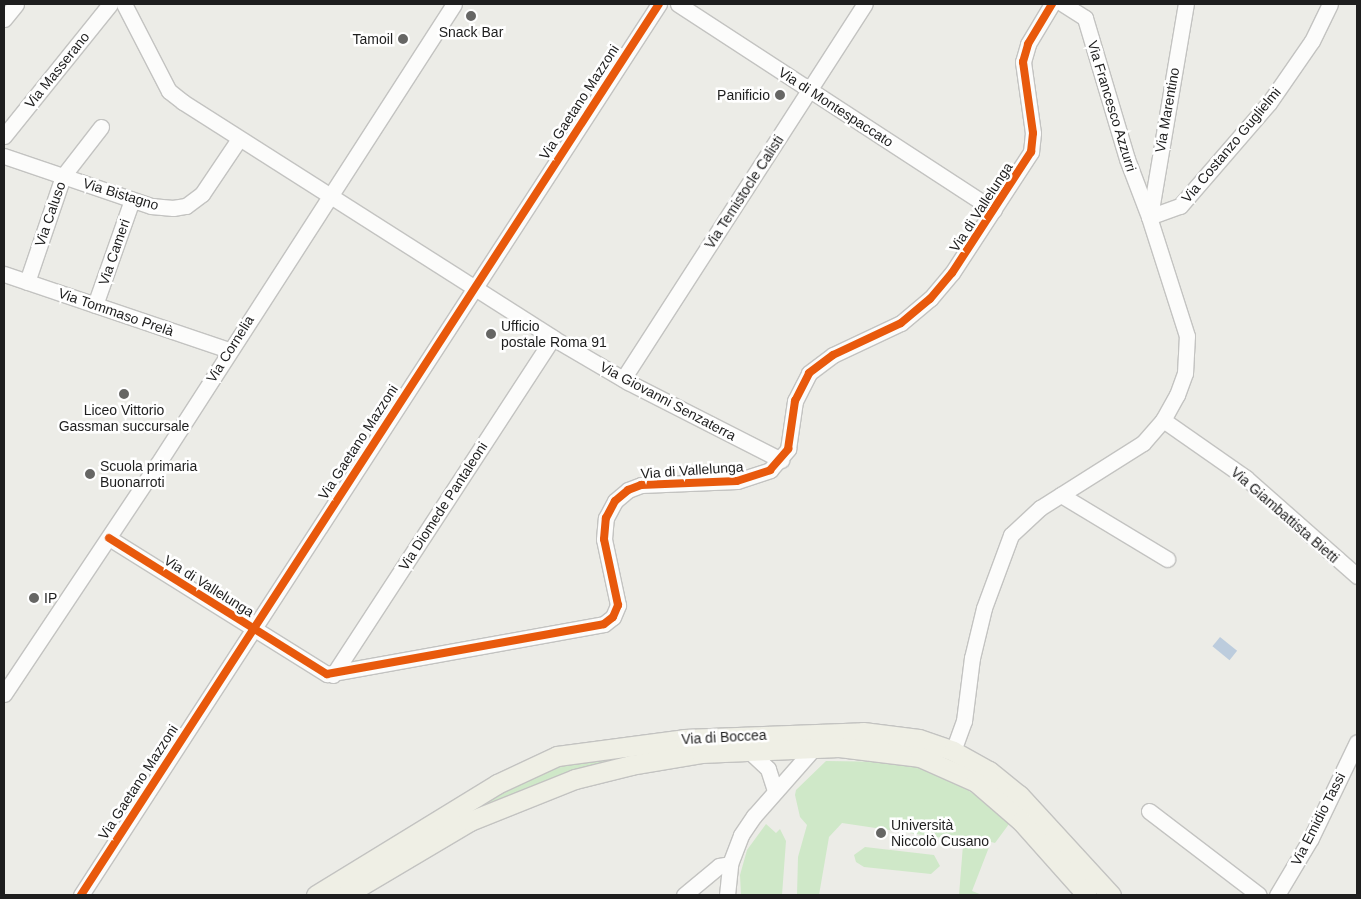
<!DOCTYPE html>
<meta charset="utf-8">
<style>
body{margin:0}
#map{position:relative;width:1361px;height:899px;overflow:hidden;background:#ecece7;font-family:Arial,sans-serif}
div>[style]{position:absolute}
.grass>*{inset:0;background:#cfe8c8}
.water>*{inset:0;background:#bcccdd;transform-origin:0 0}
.roads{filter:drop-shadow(1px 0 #c3c3c1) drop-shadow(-1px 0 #c3c3c1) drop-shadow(0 1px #c3c3c1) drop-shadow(0 -1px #c3c3c1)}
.minor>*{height:15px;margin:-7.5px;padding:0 7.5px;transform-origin:7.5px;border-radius:7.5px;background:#fcfcfb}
.major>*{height:19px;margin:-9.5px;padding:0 9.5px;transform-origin:9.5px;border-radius:9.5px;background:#efefe5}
.cycleway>*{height:8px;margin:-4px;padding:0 4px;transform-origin:4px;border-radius:4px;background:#e8590c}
.dots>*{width:14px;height:14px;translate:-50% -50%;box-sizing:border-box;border:2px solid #fff;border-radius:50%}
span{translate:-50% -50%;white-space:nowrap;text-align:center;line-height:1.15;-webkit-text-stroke:5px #fff;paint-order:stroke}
.poi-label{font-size:14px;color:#1e1e1e}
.right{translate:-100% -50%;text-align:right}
.left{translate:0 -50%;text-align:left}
.street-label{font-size:14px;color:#1e1e1e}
.frame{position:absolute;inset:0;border:5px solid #1e1e1e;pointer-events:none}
</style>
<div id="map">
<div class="grass">
<i style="clip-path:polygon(635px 752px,636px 757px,562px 774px,521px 790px,425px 837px,514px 782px,535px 773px,568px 762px)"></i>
<i style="clip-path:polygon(826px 761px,897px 762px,938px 771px,986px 802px,1009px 824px,995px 843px,991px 842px,972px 891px,982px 895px,959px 895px,963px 845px,956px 840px,842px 823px,829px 837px,819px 895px,797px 895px,798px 857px,807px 825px,800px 817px,795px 795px,796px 790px)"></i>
<i style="clip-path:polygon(766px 824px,776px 833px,780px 829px,786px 841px,782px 895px,741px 895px,740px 875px,747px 850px)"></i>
<i style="clip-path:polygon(865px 847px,934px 855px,940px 866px,931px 874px,864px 867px,856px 862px,854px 855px)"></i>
</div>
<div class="water">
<i style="left:1220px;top:637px;width:22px;height:12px;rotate:39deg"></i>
</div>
<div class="roads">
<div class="minor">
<i style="left:124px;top:4px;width:98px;rotate:62.7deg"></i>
<i style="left:169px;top:91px;width:18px;rotate:38deg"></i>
<i style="left:183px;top:102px;width:439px;rotate:32.5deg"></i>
<i style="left:553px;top:338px;width:87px;rotate:30.4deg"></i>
<i style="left:628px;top:382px;width:172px;rotate:27deg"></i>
<i style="left:678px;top:4px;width:377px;rotate:33.1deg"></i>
<i style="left:1063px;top:4px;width:26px;rotate:32deg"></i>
<i style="left:1085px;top:18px;width:147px;rotate:73.4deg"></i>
<i style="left:1127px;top:159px;width:62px;rotate:69.2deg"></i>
<i style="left:4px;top:19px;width:19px;rotate:-51deg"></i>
<i style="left:4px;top:136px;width:169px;rotate:-51.2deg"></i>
<i style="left:4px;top:156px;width:155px;rotate:18.8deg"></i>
<i style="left:151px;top:206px;width:22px;rotate:5deg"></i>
<i style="left:173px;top:208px;width:13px;rotate:-9deg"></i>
<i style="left:186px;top:206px;width:20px;rotate:-37deg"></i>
<i style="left:202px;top:194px;width:66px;rotate:-56.1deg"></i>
<i style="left:1150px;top:216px;width:215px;rotate:-80.4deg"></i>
<i style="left:4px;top:274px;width:237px;rotate:18.7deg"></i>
<i style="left:27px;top:282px;width:112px;rotate:-71.2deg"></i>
<i style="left:63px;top:176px;width:62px;rotate:-52.2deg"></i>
<i style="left:95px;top:305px;width:111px;rotate:-70.6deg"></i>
<i style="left:623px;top:379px;width:446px;rotate:-57.2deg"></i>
<i style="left:1163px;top:420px;width:101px;rotate:34.9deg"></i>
<i style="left:1246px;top:478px;width:148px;rotate:41.4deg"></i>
<i style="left:1061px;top:495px;width:124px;rotate:31.1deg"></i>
<i style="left:109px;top:538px;width:257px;rotate:32deg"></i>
<i style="left:327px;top:674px;width:281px;rotate:-10.2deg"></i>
<i style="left:604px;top:624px;width:11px;rotate:-38deg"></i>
<i style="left:613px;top:617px;width:13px;rotate:-67deg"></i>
<i style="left:618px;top:605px;width:67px;rotate:-102deg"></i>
<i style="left:604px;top:539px;width:21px;rotate:-85deg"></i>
<i style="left:606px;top:518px;width:19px;rotate:-62deg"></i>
<i style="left:615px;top:501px;width:17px;rotate:-40deg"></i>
<i style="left:628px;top:490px;width:14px;rotate:-21deg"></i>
<i style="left:641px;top:485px;width:96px;rotate:-2.4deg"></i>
<i style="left:737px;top:481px;width:35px;rotate:-18deg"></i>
<i style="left:770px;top:470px;width:28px;rotate:-49deg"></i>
<i style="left:788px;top:449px;width:49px;rotate:-81.7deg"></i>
<i style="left:795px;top:401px;width:31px;rotate:-63deg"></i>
<i style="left:809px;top:373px;width:30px;rotate:-37deg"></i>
<i style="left:833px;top:355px;width:75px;rotate:-25.2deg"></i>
<i style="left:901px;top:323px;width:38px;rotate:-40deg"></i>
<i style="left:930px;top:299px;width:34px;rotate:-50deg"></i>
<i style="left:952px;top:273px;width:145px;rotate:-56.9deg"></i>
<i style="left:1031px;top:152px;width:19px;rotate:-84deg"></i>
<i style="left:1033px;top:133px;width:72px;rotate:-98deg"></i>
<i style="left:1023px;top:62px;width:19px;rotate:-74deg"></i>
<i style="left:1028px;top:44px;width:47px;rotate:-59deg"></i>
<i style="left:333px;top:675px;width:402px;rotate:-56.9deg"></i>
<i style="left:4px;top:694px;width:275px;rotate:-56.3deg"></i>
<i style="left:157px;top:465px;width:548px;rotate:-57.21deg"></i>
<i style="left:749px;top:751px;width:26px;rotate:43deg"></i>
<i style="left:768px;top:769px;width:23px;rotate:72deg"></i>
<i style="left:953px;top:751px;width:32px;rotate:-70deg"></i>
<i style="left:964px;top:721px;width:64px;rotate:-82.8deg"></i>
<i style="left:972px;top:658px;width:51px;rotate:-76.5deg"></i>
<i style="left:984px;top:608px;width:78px;rotate:-69.7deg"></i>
<i style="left:1011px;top:535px;width:40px;rotate:-43deg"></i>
<i style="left:1040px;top:508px;width:122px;rotate:-32.3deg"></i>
<i style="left:1143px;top:443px;width:30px;rotate:-49deg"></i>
<i style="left:1163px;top:420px;width:29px;rotate:-61deg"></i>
<i style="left:1177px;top:395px;width:23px;rotate:-70deg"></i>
<i style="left:1185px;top:373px;width:37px;rotate:-87deg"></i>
<i style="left:1187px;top:336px;width:125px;rotate:-107.7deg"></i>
<i style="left:1149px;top:217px;width:33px;rotate:-20deg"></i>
<i style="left:1180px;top:206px;width:136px;rotate:-49.2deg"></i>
<i style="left:1269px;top:103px;width:75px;rotate:-55.3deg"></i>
<i style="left:1312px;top:41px;width:41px;rotate:-64.1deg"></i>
<i style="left:1149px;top:811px;width:138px;rotate:37.4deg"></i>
<i style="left:81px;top:895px;width:1062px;rotate:-57.03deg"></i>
<i style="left:684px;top:895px;width:45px;rotate:-39.6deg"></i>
<i style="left:719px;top:866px;width:11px;rotate:-10deg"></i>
<i style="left:727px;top:895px;width:31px;rotate:-84deg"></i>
<i style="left:730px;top:864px;width:31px;rotate:-69deg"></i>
<i style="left:741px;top:835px;width:23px;rotate:-56deg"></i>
<i style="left:754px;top:816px;width:91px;rotate:-48.6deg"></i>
<i style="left:814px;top:748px;width:6px;rotate:-81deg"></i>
<i style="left:1277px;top:895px;width:66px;rotate:-59.2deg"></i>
<i style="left:1311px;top:838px;width:106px;rotate:-64.4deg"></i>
</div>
<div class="major">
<i style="left:316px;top:895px;width:212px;rotate:-31.5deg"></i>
<i style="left:497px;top:784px;width:66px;rotate:-25deg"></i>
<i style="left:557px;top:756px;width:128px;rotate:-7.6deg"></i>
<i style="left:684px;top:739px;width:179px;rotate:-2.2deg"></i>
<i style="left:863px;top:732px;width:56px;rotate:7.1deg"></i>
<i style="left:919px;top:739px;width:36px;rotate:19deg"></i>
<i style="left:953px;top:751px;width:41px;rotate:29.1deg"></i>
<i style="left:989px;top:771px;width:38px;rotate:39deg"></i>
<i style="left:1019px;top:795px;width:136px;rotate:47.4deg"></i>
<i style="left:345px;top:895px;width:145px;rotate:-30.6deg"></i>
<i style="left:470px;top:821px;width:113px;rotate:-21.8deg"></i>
<i style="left:575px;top:779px;width:58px;rotate:-14deg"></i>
<i style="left:631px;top:765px;width:71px;rotate:-9.7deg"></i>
<i style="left:701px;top:753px;width:138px;rotate:-2.5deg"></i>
<i style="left:839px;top:747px;width:82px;rotate:7deg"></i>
<i style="left:920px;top:757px;width:61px;rotate:24.1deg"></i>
<i style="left:976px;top:782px;width:60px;rotate:40.9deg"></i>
<i style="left:1021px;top:821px;width:99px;rotate:48.3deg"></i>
</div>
</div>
<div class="cycleway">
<i style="left:109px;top:538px;width:257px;rotate:32deg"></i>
<i style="left:327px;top:674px;width:281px;rotate:-10.2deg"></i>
<i style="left:604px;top:624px;width:11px;rotate:-38deg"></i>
<i style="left:613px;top:617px;width:13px;rotate:-67deg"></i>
<i style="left:618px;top:605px;width:67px;rotate:-102deg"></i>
<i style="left:604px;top:539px;width:21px;rotate:-85deg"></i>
<i style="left:606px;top:518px;width:19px;rotate:-62deg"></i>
<i style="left:615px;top:501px;width:17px;rotate:-40deg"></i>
<i style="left:628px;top:490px;width:14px;rotate:-21deg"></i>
<i style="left:641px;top:485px;width:96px;rotate:-2.4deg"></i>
<i style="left:737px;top:481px;width:35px;rotate:-18deg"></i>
<i style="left:770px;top:470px;width:28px;rotate:-49deg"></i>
<i style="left:788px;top:449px;width:49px;rotate:-81.7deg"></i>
<i style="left:795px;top:401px;width:31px;rotate:-63deg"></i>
<i style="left:809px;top:373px;width:30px;rotate:-37deg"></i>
<i style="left:833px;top:355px;width:75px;rotate:-25.2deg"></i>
<i style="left:901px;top:323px;width:38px;rotate:-40deg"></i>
<i style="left:930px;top:299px;width:34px;rotate:-50deg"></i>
<i style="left:952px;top:273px;width:145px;rotate:-56.9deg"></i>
<i style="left:1031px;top:152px;width:19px;rotate:-84deg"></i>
<i style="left:1033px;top:133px;width:72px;rotate:-98deg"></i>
<i style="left:1023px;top:62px;width:19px;rotate:-74deg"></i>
<i style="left:1028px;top:44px;width:47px;rotate:-59deg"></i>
<i style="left:81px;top:895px;width:1062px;rotate:-57.03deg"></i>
</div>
<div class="dots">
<i style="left:471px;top:16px;background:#666664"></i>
<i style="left:403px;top:39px;background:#666664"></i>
<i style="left:780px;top:95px;background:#666664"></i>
<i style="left:491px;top:334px;background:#666664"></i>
<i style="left:124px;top:394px;background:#666664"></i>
<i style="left:90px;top:474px;background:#666664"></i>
<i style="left:34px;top:598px;background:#666664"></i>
<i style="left:881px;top:833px;background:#666664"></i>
</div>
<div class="poi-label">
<span style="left:471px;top:32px">Snack Bar</span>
<span class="right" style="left:393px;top:39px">Tamoil</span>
<span class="right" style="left:770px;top:95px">Panificio</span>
<span class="left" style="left:501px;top:334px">Ufficio<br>postale Roma 91</span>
<span style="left:124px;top:418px">Liceo Vittorio<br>Gassman succursale</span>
<span class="left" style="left:100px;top:474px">Scuola primaria<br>Buonarroti</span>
<span class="left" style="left:44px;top:598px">IP</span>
<span class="left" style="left:891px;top:833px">Università<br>Niccolò Cusano</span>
</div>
<div class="street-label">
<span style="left:57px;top:70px;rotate:-51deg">Via Masserano</span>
<span style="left:579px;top:102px;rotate:-57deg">Via Gaetano Mazzoni</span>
<span style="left:1112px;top:106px;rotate:73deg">Via Francesco Azzurri</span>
<span style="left:836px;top:107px;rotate:33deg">Via di Montespaccato</span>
<span style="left:1167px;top:110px;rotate:-80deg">Via Marentino</span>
<span style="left:1231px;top:145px;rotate:-50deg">Via Costanzo Guglielmi</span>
<span style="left:744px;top:192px;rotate:-57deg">Via Temistocle Calisti</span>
<span style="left:121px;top:194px;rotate:17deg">Via Bistagno</span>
<span style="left:981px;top:207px;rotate:-57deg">Via di Vallelunga</span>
<span style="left:50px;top:214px;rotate:-71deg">Via Caluso</span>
<span style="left:114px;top:252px;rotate:-71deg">Via Cameri</span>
<span style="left:116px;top:312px;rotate:19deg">Via Tommaso Prelà</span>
<span style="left:230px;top:349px;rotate:-58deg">Via Cornelia</span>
<span style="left:668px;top:401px;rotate:28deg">Via Giovanni Senzaterra</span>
<span style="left:358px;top:442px;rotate:-57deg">Via Gaetano Mazzoni</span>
<span style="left:692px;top:470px;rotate:-4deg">Via di Vallelunga</span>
<span style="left:443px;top:506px;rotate:-57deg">Via Diomede Pantaleoni</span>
<span style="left:1285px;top:515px;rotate:41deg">Via Giambattista Bietti</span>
<span style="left:209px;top:586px;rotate:32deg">Via di Vallelunga</span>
<span style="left:724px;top:737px;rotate:-3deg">Via di Boccea</span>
<span style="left:138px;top:782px;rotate:-57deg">Via Gaetano Mazzoni</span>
<span style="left:1318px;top:819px;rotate:-63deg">Via Emidio Tassi</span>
</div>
<div class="frame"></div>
</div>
